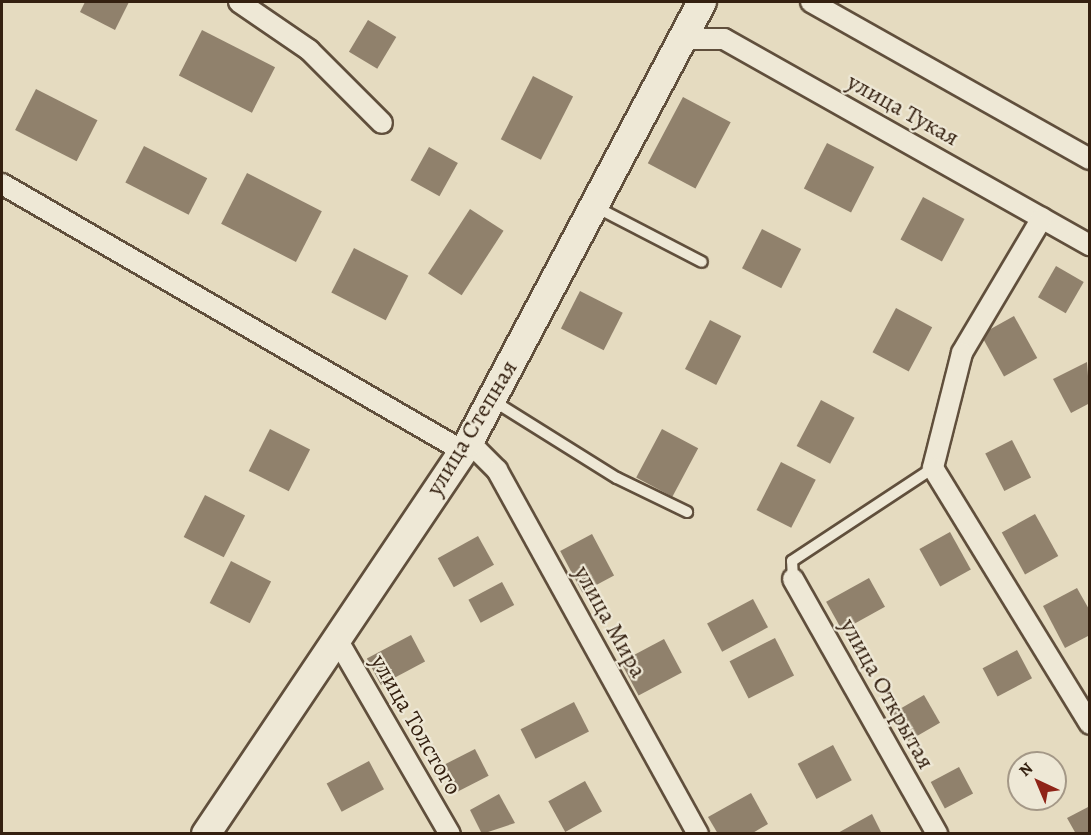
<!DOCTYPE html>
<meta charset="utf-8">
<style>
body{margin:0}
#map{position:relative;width:1091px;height:835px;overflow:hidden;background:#e5dbc0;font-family:Alegreya,serif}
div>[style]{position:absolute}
.building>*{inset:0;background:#90816c;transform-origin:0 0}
.roads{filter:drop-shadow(2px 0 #604f3c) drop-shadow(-2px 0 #604f3c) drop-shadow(0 2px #604f3c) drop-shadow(0 -2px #604f3c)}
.lane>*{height:10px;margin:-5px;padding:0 5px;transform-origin:5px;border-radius:5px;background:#eee8d6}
.street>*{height:20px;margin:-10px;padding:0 10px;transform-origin:10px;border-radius:10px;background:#eee8d6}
.secondary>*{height:28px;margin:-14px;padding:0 14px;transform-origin:14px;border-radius:14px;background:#eee8d6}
span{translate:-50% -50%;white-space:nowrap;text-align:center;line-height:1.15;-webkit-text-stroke:4.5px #eee8d6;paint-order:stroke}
.street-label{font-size:24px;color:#342010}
.frame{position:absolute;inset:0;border:3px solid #342010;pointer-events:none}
.north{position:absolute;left:1007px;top:751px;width:60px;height:60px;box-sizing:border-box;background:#eee8d6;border:2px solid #a49887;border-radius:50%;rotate:316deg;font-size:16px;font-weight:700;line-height:24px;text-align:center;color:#342010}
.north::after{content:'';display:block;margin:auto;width:21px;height:27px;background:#8f2418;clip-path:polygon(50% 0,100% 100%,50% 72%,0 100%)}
</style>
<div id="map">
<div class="building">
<i style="clip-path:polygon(85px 2px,129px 2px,115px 30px,80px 12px)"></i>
<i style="left:368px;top:20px;width:33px;height:37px;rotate:31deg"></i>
<i style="left:202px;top:30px;width:82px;height:51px;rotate:27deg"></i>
<i style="left:533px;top:76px;width:45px;height:71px;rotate:27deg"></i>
<i style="left:36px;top:89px;width:69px;height:46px;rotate:27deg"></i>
<i style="left:683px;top:97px;width:54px;height:75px;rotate:28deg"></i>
<i style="left:827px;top:143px;width:53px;height:51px;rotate:27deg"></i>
<i style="left:144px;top:146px;width:71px;height:41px;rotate:27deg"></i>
<i style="left:429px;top:147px;width:33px;height:38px;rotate:29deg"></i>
<i style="left:247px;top:173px;width:84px;height:57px;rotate:27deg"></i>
<i style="left:923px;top:197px;width:47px;height:48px;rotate:28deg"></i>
<i style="left:470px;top:209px;width:40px;height:77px;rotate:33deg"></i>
<i style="left:762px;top:229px;width:44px;height:44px;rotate:27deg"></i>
<i style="left:354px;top:248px;width:61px;height:50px;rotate:27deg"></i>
<i style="left:1056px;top:266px;width:32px;height:36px;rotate:30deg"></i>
<i style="left:580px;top:291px;width:48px;height:42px;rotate:27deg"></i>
<i style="left:896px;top:308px;width:41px;height:50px;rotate:28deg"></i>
<i style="left:1014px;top:316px;width:48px;height:38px;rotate:61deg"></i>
<i style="left:710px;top:320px;width:35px;height:55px;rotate:27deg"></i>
<i style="clip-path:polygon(1087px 362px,1090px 403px,1071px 413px,1053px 379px)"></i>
<i style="left:821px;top:400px;width:38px;height:52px;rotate:28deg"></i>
<i style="left:270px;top:429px;width:45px;height:47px;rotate:27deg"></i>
<i style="left:662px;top:429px;width:41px;height:55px;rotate:28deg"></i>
<i style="left:1012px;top:440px;width:42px;height:30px;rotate:63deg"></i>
<i style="left:781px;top:462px;width:39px;height:54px;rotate:27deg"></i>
<i style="left:205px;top:495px;width:45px;height:47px;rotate:27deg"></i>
<i style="left:1035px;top:514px;width:48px;height:38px;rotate:61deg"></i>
<i style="left:950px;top:532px;width:43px;height:35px;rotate:61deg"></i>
<i style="left:592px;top:534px;width:47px;height:36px;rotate:62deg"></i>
<i style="left:478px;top:536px;width:33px;height:46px;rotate:61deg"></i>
<i style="left:231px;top:561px;width:45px;height:47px;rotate:27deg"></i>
<i style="left:869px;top:578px;width:33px;height:49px;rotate:61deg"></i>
<i style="left:502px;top:582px;width:26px;height:38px;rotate:62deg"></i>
<i style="clip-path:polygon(1077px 588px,1090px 611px,1090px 635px,1065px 648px,1043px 606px)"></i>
<i style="left:753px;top:599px;width:32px;height:52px;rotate:62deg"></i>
<i style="left:411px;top:635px;width:30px;height:50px;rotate:62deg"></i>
<i style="left:775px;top:638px;width:42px;height:51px;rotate:63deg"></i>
<i style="left:664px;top:639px;width:38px;height:49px;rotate:62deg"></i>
<i style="left:1017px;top:650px;width:32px;height:39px;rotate:62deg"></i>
<i style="left:924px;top:695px;width:32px;height:38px;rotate:60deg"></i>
<i style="left:574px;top:702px;width:33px;height:60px;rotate:63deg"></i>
<i style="left:833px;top:745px;width:40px;height:40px;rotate:62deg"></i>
<i style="left:475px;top:749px;width:30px;height:40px;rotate:63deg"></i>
<i style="left:369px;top:761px;width:32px;height:48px;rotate:62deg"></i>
<i style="left:959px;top:767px;width:30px;height:32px;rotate:62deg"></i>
<i style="left:585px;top:781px;width:35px;height:42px;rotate:61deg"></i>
<i style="clip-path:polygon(751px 793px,768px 824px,751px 834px,718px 834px,708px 817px)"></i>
<i style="clip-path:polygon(499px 794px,515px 823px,482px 834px,470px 810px)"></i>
<i style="clip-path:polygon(1090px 806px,1090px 834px,1076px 834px,1067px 818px)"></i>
<i style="clip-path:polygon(872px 814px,882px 834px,836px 834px)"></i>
</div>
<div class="roads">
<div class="lane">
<i style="left:596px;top:207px;width:119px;rotate:27.4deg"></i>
<i style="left:492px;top:400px;width:147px;rotate:32deg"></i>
<i style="left:617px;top:478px;width:78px;rotate:25.9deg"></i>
<i style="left:793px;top:579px;width:18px;rotate:-93deg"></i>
<i style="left:792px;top:561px;width:169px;rotate:-33.4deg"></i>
</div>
<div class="street">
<i style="left:239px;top:2px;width:85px;rotate:34.4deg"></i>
<i style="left:309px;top:50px;width:103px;rotate:45deg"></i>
<i style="left:811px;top:2px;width:320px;rotate:29.4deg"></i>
<i style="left:686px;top:39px;width:38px"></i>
<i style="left:724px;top:39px;width:420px;rotate:29.4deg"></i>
<i style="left:2px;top:184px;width:531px;rotate:30.09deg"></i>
<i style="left:1042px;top:218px;width:157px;rotate:120.7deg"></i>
<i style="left:962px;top:353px;width:119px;rotate:104.2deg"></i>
<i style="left:933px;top:468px;width:300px;rotate:58.5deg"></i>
<i style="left:469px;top:442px;width:40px;rotate:45deg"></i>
<i style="left:497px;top:470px;width:416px;rotate:61.1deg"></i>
<i style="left:793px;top:579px;width:293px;rotate:60.5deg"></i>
<i style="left:338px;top:641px;width:223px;rotate:59.9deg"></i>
</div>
<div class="secondary">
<i style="left:206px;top:834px;width:472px;rotate:-56.1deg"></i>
<i style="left:469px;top:442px;width:498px;rotate:-62.1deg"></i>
</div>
</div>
<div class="street-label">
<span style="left:903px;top:110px;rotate:29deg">улица Тукая</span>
<span style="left:472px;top:428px;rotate:-59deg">улица Степная</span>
<span style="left:610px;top:622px;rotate:61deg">улица Мира</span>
<span style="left:887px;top:694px;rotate:61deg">улица Открытая</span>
<span style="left:416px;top:725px;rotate:60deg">улица Толстого</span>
</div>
<div class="frame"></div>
<div class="north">N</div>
</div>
